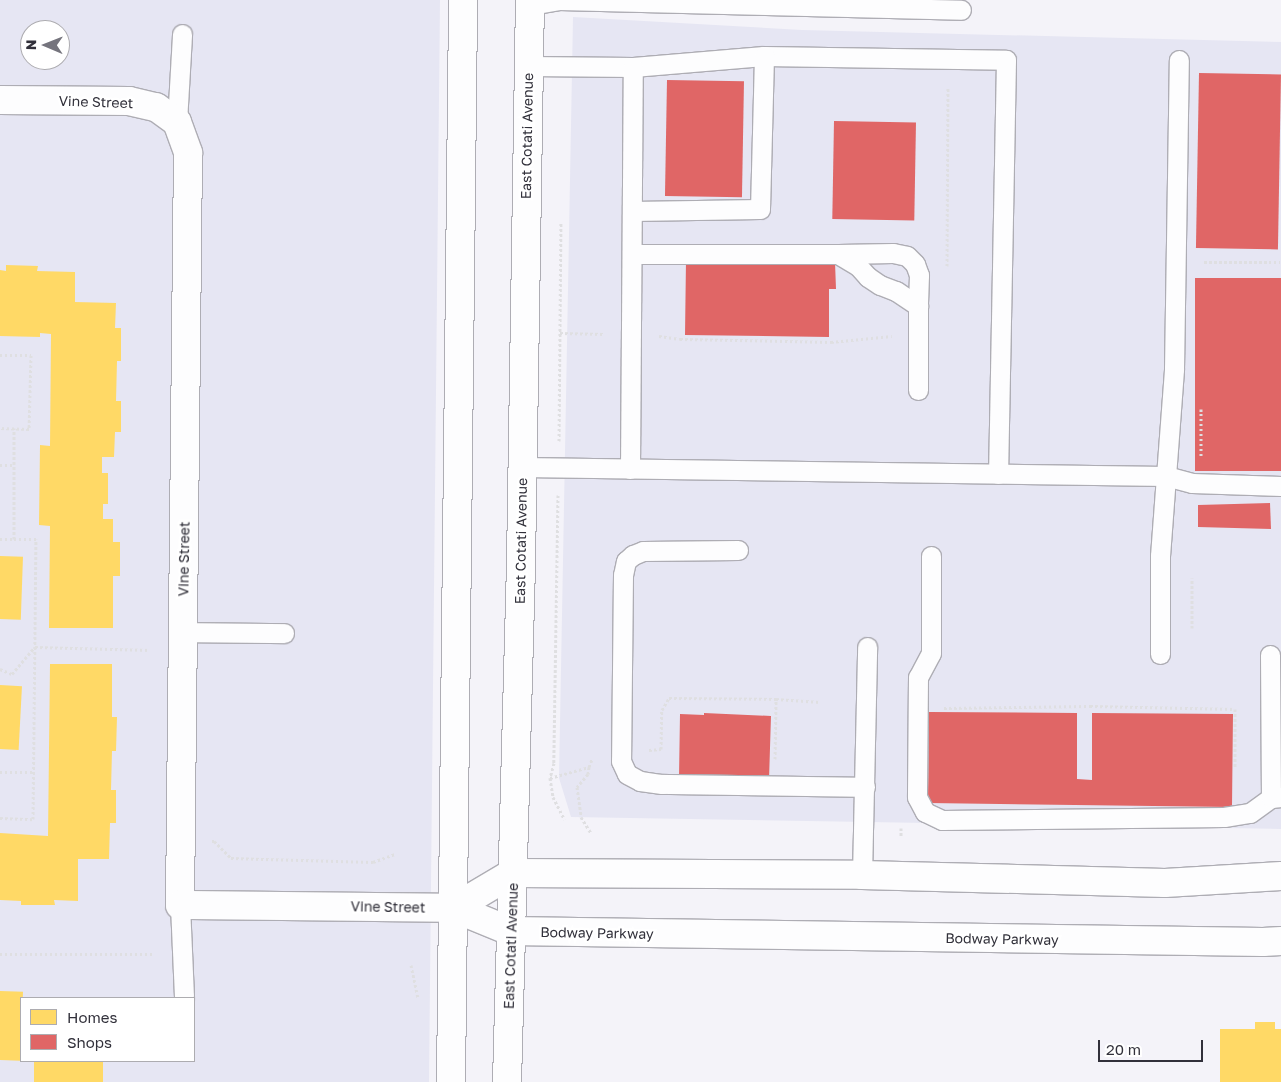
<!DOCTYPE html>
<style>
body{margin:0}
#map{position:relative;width:1281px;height:1082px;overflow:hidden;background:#f4f3f9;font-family:"Golos Text",sans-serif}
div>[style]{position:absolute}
.built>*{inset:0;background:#e6e6f3}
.homes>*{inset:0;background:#ffd966;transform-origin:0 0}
.shops>*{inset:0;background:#e06666;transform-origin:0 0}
.path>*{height:3px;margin-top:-1.5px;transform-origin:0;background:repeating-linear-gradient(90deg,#dfdfe1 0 2.5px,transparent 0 5px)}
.roads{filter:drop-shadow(1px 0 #aeadb4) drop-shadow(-1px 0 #aeadb4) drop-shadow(0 1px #aeadb4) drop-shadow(0 -1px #aeadb4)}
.service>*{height:19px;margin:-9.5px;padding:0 9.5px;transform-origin:9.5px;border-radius:9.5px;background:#fdfdfe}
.minor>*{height:28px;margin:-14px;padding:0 14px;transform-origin:14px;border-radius:14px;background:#fdfdfe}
.tertiary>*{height:28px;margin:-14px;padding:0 14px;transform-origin:14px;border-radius:14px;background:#fdfdfe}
.secondary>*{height:28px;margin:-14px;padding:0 14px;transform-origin:14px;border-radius:14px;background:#fdfdfe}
span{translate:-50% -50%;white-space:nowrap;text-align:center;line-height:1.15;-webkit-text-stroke:5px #fff;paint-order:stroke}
.street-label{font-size:14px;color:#31303a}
.legend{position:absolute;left:20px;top:997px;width:175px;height:65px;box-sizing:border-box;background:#fff;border:1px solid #adacb0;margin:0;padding:6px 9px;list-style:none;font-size:15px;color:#31303a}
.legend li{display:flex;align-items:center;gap:10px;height:25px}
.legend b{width:25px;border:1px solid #adacb0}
.north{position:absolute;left:20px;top:20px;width:50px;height:50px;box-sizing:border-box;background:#fff;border:1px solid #adacb0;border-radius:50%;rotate:271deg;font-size:14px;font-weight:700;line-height:20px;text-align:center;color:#31303a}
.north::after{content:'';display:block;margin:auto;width:18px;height:22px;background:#75747d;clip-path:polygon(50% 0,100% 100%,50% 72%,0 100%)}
.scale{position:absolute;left:1098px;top:1040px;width:105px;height:22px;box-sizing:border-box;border:2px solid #31303a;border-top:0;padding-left:6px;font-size:15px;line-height:18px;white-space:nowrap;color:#31303a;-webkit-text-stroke:4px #fff;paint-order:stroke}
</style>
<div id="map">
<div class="built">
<i style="clip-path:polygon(evenodd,0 0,440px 0,429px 1082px,0 1082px,0 0,30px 30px,60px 30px,60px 60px,30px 60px,30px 30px,0 0,21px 998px,194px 998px,194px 1061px,21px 1061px,21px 998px)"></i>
<i style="clip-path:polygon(573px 17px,802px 30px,1281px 42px,1281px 829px,571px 817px,559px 778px)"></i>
</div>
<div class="homes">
<i style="clip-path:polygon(6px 265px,38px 266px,37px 271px,75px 272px,75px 302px,116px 303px,115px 328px,121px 328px,121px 361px,117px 361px,116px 401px,121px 401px,121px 432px,115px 432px,114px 457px,102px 457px,102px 473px,108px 473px,108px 504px,103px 504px,103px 519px,113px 519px,113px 542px,120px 542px,120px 576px,113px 576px,113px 628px,49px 628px,50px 526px,39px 525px,40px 445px,50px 446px,51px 334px,40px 333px,40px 337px,0 336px,0 270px,6px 271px)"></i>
<i style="left:0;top:556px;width:23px;height:63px;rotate:2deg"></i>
<i style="clip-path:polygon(50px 664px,112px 664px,112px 717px,117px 717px,116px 751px,112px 751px,111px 790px,116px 790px,116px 823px,110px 823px,109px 859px,78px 859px,78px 901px,54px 900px,55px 905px,21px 905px,21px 901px,0 900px,0 833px,48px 836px)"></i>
<i style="left:0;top:685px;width:22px;height:64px;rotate:3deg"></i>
<i style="left:0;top:991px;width:23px;height:69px;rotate:2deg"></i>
<i style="clip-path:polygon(1255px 1022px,1275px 1022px,1275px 1029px,1281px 1029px,1281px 1082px,1220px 1082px,1220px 1029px,1255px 1029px)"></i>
<i style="left:34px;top:1061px;width:69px;height:21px"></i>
</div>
<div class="shops">
<i style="left:1199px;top:73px;width:82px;height:175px;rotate:1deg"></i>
<i style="left:667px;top:80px;width:77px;height:116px;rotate:1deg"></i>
<i style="left:834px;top:121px;width:82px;height:98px;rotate:1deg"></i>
<i style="clip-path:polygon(686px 260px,835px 262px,836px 289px,829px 289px,829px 337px,685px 335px)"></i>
<i style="left:1195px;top:278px;width:86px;height:193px"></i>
<i style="clip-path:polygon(1270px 503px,1271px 529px,1198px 527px,1198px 505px)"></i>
<i style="clip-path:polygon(929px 712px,1077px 713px,1077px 779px,1092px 780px,1092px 713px,1233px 714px,1232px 807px,928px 803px)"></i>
<i style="clip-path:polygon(704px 713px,771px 716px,769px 780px,679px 778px,680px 714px,704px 715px)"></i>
</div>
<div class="path">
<i style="left:1204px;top:262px;width:76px"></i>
<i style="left:947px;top:266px;width:179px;rotate:-89.7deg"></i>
<i style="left:560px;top:333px;width:44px;rotate:1.3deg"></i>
<i style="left:659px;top:336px;width:21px;rotate:8deg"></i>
<i style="left:680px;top:339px;width:151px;rotate:1.1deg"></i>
<i style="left:831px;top:342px;width:61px;rotate:-5.6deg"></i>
<i style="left:0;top:355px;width:31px"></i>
<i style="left:31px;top:355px;width:74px;rotate:91.5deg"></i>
<i style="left:29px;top:429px;width:29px;rotate:-178deg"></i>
<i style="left:559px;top:441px;width:218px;rotate:-89.5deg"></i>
<i style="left:1201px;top:456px;width:47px;rotate:-90deg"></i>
<i style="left:0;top:465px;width:14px"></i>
<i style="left:558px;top:495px;width:268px;rotate:90.9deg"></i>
<i style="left:554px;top:763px;width:16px;rotate:105deg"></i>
<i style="left:550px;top:778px;width:19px;rotate:81deg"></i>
<i style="left:553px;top:797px;width:25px;rotate:63deg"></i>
<i style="left:0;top:539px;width:14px"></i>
<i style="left:14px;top:539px;width:111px;rotate:-90deg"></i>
<i style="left:1192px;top:628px;width:50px;rotate:-90deg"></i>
<i style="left:0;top:669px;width:13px;rotate:23deg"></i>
<i style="left:12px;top:674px;width:35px;rotate:-50deg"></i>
<i style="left:35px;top:647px;width:115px;rotate:1.5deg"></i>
<i style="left:944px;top:708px;width:146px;rotate:-0.8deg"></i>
<i style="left:1090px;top:706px;width:145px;rotate:1.2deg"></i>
<i style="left:1235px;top:709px;width:59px;rotate:90deg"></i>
<i style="left:649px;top:750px;width:12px;rotate:-5deg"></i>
<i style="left:661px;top:749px;width:39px;rotate:-89deg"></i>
<i style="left:662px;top:710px;width:14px;rotate:-60deg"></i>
<i style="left:669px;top:698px;width:107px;rotate:0.5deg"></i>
<i style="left:775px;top:759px;width:60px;rotate:-89deg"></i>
<i style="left:776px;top:699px;width:44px;rotate:3.9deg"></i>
<i style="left:589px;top:767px;width:7px;rotate:98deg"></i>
<i style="left:588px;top:774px;width:17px;rotate:130deg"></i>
<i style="left:577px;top:787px;width:30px;rotate:82deg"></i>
<i style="left:581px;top:817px;width:19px;rotate:58deg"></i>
<i style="left:0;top:772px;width:33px"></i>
<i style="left:550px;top:778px;width:41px;rotate:-15.8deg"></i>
<i style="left:589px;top:767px;width:9px;rotate:-69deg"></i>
<i style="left:0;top:818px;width:33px;rotate:2deg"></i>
<i style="left:33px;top:819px;width:280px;rotate:-89.4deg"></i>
<i style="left:36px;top:539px;width:22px;rotate:180deg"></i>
<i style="left:901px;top:828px;width:8px;rotate:90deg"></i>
<i style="left:212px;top:841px;width:2px"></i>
<i style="left:214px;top:841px;width:24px;rotate:45deg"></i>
<i style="left:231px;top:858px;width:142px;rotate:1.6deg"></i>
<i style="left:373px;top:862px;width:23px;rotate:-20deg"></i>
<i style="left:0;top:954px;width:154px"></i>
<i style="left:411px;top:965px;width:33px;rotate:78deg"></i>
</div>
<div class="roads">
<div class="service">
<i style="left:531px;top:5px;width:28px;rotate:-10deg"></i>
<i style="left:559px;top:0;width:402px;rotate:1.4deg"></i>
<i style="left:528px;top:66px;width:105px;rotate:0.5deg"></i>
<i style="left:633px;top:67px;width:131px;rotate:-4.8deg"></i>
<i style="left:764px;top:56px;width:242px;rotate:0.9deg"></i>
<i style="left:1006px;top:60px;width:414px;rotate:91.1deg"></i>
<i style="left:177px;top:122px;width:88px;rotate:-86.7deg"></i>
<i style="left:632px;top:211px;width:128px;rotate:-0.9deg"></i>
<i style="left:760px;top:209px;width:153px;rotate:-88.5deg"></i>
<i style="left:632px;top:254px;width:206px"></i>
<i style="left:838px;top:254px;width:23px;rotate:31deg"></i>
<i style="left:858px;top:266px;width:15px;rotate:48deg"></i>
<i style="left:868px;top:277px;width:14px;rotate:34deg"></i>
<i style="left:880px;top:285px;width:17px;rotate:21deg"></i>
<i style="left:896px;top:291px;width:27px;rotate:34deg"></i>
<i style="left:918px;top:306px;width:84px;rotate:90deg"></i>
<i style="left:838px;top:254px;width:55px;rotate:-1deg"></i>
<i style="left:893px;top:253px;width:14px;rotate:12deg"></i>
<i style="left:907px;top:256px;width:11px;rotate:45deg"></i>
<i style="left:915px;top:264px;width:12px;rotate:70deg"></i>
<i style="left:919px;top:275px;width:31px;rotate:92deg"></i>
<i style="left:522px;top:467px;width:644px;rotate:0.8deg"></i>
<i style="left:1166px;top:476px;width:27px;rotate:15deg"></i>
<i style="left:1192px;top:483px;width:89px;rotate:1.9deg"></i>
<i style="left:630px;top:469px;width:402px;rotate:-89.6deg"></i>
<i style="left:738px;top:550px;width:95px;rotate:179.4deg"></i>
<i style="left:643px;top:551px;width:11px;rotate:158deg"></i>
<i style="left:633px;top:555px;width:9px;rotate:139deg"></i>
<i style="left:626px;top:561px;width:14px;rotate:102deg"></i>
<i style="left:623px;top:575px;width:186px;rotate:90.6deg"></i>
<i style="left:621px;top:761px;width:14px;rotate:65deg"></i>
<i style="left:627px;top:774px;width:15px;rotate:28deg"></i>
<i style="left:640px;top:781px;width:22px;rotate:8deg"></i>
<i style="left:662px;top:784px;width:203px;rotate:0.8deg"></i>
<i style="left:931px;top:556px;width:97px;rotate:90deg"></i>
<i style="left:931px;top:653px;width:27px;rotate:118deg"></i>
<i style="left:918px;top:677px;width:120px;rotate:90.5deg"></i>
<i style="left:917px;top:797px;width:17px;rotate:62deg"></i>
<i style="left:925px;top:812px;width:19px;rotate:25deg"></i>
<i style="left:942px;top:820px;width:282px;rotate:-0.6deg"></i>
<i style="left:1224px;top:817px;width:26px;rotate:-9deg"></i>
<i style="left:1250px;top:813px;width:26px;rotate:-36deg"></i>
<i style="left:183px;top:632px;width:101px;rotate:0.6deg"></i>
<i style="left:1160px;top:654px;width:98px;rotate:-90deg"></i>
<i style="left:1160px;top:556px;width:188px;rotate:-85.7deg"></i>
<i style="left:1174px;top:369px;width:309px;rotate:-89.1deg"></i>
<i style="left:1270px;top:655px;width:143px;rotate:89.6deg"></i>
<i style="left:1271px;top:798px;width:10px;rotate:-6deg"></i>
<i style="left:862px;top:875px;width:228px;rotate:-88.7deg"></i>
<i style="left:180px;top:905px;width:91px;rotate:87.5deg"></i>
</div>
<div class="minor">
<i style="left:0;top:100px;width:129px;rotate:0.4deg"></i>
<i style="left:129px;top:101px;width:28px;rotate:13deg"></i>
<i style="left:156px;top:107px;width:26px;rotate:36deg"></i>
<i style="left:177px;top:122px;width:33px;rotate:70deg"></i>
<i style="left:188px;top:153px;width:752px;rotate:90.61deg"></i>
<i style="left:180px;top:905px;width:274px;rotate:0.6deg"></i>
</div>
<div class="tertiary">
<i style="left:454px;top:908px;width:69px;rotate:-30.7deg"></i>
<i style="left:513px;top:873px;width:349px;rotate:0.3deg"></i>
<i style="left:862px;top:875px;width:303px;rotate:1.5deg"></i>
<i style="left:1165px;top:883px;width:116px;rotate:-3.5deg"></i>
<i style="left:454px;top:908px;width:61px;rotate:22.3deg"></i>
<i style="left:510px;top:931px;width:753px;rotate:0.84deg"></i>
<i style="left:1263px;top:942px;width:18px;rotate:-3deg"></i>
</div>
<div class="secondary">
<i style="left:451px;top:1082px;width:1082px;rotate:-89.36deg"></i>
<i style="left:507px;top:1082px;width:518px;rotate:-88.45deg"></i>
<i style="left:521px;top:564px;width:564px;rotate:-89.09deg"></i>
</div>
</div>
<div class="street-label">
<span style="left:96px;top:102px;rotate:2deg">Vine Street</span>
<span style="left:527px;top:136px;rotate:-89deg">East Cotati Avenue</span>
<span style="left:521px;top:541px;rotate:-89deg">East Cotati Avenue</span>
<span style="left:184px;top:559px;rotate:-89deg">Vine Street</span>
<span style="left:388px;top:907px;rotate:1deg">Vine Street</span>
<span style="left:597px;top:933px;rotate:1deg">Bodway Parkway</span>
<span style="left:1002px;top:939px;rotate:1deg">Bodway Parkway</span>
<span style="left:511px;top:946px;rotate:-88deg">East Cotati Avenue</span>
</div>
<ul class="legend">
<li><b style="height:14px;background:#ffd966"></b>Homes</li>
<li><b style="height:14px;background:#e06666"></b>Shops</li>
</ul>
<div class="north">N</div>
<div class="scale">20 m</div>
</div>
